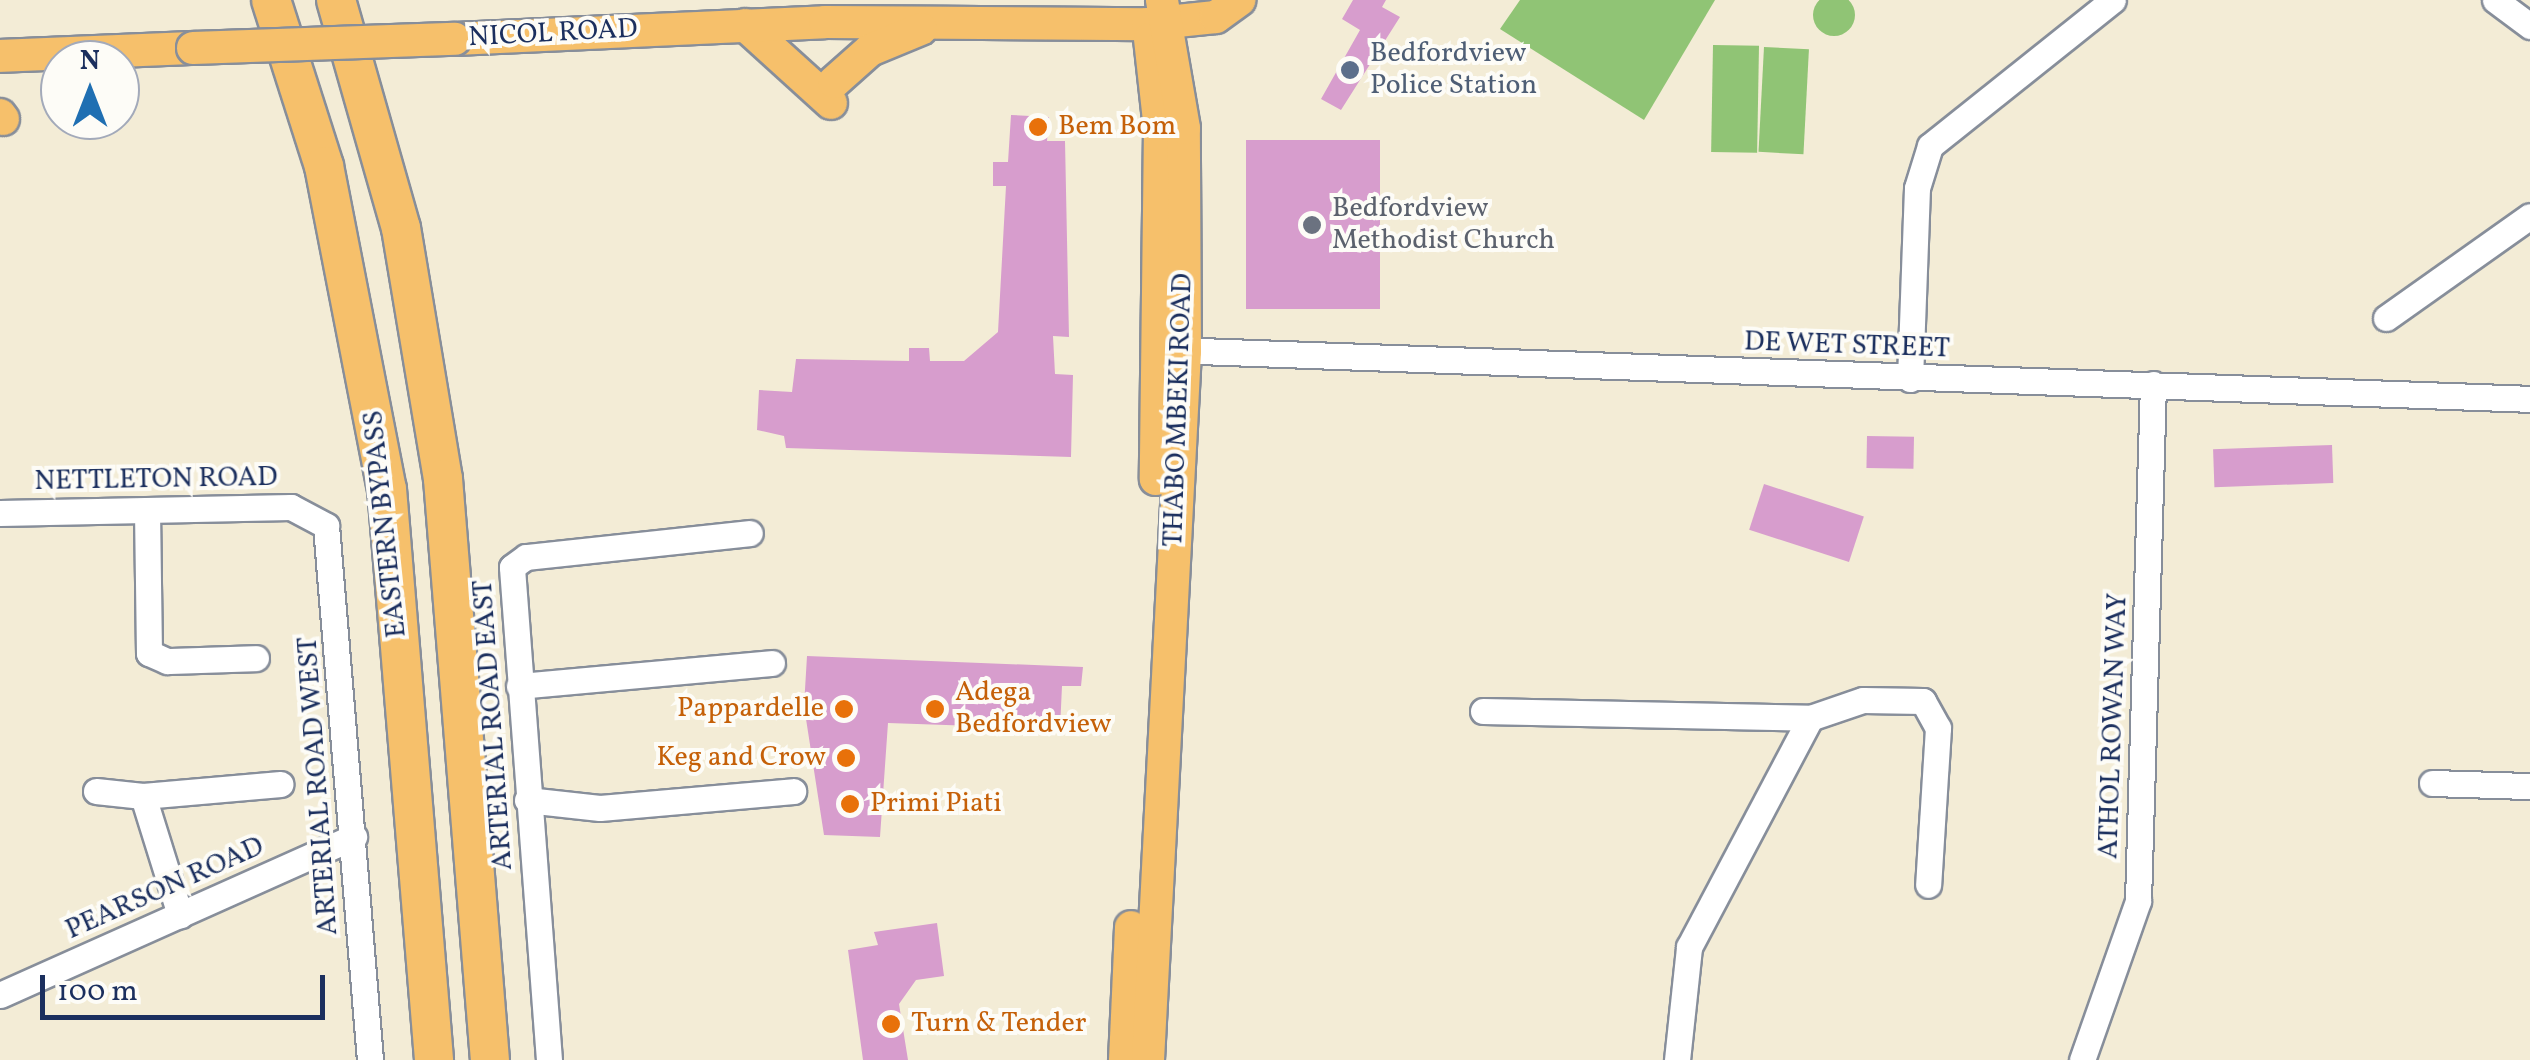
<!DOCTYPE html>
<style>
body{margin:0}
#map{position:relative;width:2530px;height:1060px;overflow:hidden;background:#f3ecd6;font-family:Vollkorn,serif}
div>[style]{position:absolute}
.green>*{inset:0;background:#90c475;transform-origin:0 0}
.round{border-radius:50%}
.building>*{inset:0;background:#d79dcd;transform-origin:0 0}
.roads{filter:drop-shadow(2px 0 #878e9a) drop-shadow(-2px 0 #878e9a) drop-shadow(0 2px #878e9a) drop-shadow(0 -2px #878e9a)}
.minor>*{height:25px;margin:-12.5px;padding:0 12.5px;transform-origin:12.5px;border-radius:12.5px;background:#fff}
.major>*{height:32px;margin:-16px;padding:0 16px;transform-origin:16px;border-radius:16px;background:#f6c06b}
.highway>*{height:38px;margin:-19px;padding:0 19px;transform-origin:19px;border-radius:19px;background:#f6c06b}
.bridges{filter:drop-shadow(2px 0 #878e9a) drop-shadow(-2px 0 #878e9a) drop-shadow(0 2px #878e9a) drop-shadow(0 -2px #878e9a)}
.major-bridge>*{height:32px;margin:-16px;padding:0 16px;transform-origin:16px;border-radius:16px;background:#f6c06b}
.dots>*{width:28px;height:28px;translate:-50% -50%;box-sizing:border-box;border:5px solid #fdfcf7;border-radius:50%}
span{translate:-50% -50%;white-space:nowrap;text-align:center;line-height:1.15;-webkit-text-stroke:8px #fdfcf7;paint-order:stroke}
.street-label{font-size:28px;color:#1b2f5e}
.service-label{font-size:28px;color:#4e5e75}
.left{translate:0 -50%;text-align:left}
.food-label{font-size:28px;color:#c56008}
.right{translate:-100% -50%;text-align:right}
.worship-label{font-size:28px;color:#5b616d}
.north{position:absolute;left:40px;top:40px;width:100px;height:100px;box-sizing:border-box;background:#fdfcf7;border:2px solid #a3aaba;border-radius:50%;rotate:0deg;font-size:28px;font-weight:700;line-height:40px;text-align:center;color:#1b2f5e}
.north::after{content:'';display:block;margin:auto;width:35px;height:45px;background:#1f6fb2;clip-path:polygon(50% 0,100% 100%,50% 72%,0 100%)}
.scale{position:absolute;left:40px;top:975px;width:285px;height:45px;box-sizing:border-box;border:5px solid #1b2f5e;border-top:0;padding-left:12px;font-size:30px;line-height:35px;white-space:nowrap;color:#1b2f5e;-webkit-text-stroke:8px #fdfcf7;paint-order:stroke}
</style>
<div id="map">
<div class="green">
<i class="round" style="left:1813px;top:-6px;width:42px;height:42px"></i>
<i style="clip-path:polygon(1520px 0,1715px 0,1644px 120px,1500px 29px)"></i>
<i style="left:1713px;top:45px;width:46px;height:107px;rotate:1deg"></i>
<i style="left:1764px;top:47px;width:45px;height:105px;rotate:3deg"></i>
</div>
<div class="building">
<i style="clip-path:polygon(1353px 0,1386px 0,1382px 7px,1400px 17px,1341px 110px,1321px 99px,1360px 30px,1342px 19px)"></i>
<i style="clip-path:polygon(1011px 115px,1049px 117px,1047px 141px,1065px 141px,1069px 337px,1053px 336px,1055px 374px,1073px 375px,1071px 457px,786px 448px,784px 436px,757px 430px,759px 390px,792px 392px,796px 359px,909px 361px,909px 348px,929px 348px,930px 361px,964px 361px,998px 332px,1006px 186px,993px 186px,993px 162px,1008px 162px)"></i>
<i style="left:1246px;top:140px;width:134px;height:169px"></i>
<i style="left:1867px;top:436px;width:47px;height:32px;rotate:1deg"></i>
<i style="left:2332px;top:445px;width:38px;height:119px;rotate:88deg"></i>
<i style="left:1764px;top:484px;width:105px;height:48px;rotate:18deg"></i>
<i style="clip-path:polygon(807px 656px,1083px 667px,1081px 686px,1062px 686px,1060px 729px,888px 723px,880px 837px,824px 835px,804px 706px)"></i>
<i style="clip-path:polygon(937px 923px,944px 976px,916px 980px,899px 1004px,908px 1060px,863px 1060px,848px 950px,878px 945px,874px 932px)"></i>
</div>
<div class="roads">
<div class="minor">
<i style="left:2495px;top:0;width:44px;rotate:36.6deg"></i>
<i style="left:2386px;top:318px;width:176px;rotate:-35.3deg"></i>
<i style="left:1171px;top:350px;width:1360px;rotate:2.06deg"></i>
<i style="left:1910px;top:379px;width:191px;rotate:-87.9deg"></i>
<i style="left:1917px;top:188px;width:44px;rotate:-72.8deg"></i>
<i style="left:1930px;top:146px;width:234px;rotate:-38.6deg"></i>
<i style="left:147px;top:510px;width:143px;rotate:89.2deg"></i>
<i style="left:149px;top:653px;width:20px;rotate:24deg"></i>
<i style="left:167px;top:661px;width:89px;rotate:-1.9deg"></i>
<i style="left:0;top:513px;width:291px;rotate:-1.2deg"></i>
<i style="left:291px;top:507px;width:40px;rotate:28deg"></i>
<i style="left:326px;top:526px;width:536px;rotate:85.29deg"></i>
<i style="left:519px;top:686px;width:254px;rotate:-5.2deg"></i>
<i style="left:1483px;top:711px;width:327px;rotate:1.2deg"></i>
<i style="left:1810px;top:718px;width:56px;rotate:-18.8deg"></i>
<i style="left:1863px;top:700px;width:60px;rotate:1deg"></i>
<i style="left:1923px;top:701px;width:31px;rotate:61deg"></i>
<i style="left:1938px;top:728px;width:157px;rotate:93.6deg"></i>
<i style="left:2432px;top:783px;width:98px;rotate:1.8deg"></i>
<i style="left:96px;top:791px;width:47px;rotate:6.1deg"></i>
<i style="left:143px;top:796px;width:138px;rotate:-5deg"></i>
<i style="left:143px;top:796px;width:125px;rotate:72.7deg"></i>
<i style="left:527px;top:800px;width:73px;rotate:6.3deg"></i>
<i style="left:600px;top:808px;width:194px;rotate:-5deg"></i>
<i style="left:0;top:995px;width:388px;rotate:-24.1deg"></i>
<i style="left:549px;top:1060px;width:494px;rotate:-94.3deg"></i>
<i style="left:512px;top:567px;width:17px;rotate:-36deg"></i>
<i style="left:526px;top:557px;width:225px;rotate:-6.1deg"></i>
<i style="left:1677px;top:1060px;width:114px;rotate:-83.9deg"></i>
<i style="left:1689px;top:947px;width:259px;rotate:-62.1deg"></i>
<i style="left:2082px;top:1060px;width:169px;rotate:-70.6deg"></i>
<i style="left:2138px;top:901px;width:517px;rotate:-88.34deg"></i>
</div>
<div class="major">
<i style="left:745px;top:25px;width:116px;rotate:42.2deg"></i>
<i style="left:455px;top:39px;width:370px;rotate:-2.6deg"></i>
<i style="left:825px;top:22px;width:323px;rotate:0.4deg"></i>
<i style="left:1148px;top:24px;width:68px;rotate:-5.9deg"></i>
<i style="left:1216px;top:17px;width:29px;rotate:-36deg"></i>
<i style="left:1150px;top:39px;width:91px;rotate:83.7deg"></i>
<i style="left:1160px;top:129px;width:350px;rotate:90.7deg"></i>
<i style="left:0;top:56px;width:193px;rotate:-2.4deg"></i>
<i style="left:834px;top:82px;width:48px;rotate:-41.6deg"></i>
<i style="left:870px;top:50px;width:55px;rotate:-22.4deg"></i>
<i style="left:0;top:115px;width:5px;rotate:53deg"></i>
<i style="left:1125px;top:1060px;width:133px;rotate:-87.4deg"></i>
<i style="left:1148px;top:1060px;width:710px;rotate:-87.01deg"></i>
<i style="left:1185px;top:351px;width:223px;rotate:-90.3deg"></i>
<i style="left:1184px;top:128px;width:130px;rotate:-99.8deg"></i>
</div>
<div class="highway">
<i style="left:271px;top:0;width:174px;rotate:72.3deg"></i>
<i style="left:324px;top:166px;width:329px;rotate:79deg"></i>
<i style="left:387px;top:489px;width:573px;rotate:85.29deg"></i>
<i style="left:336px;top:0;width:237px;rotate:74.1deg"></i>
<i style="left:401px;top:228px;width:254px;rotate:80.5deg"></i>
<i style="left:443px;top:479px;width:583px;rotate:85.38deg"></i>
</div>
</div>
<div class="bridges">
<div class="major-bridge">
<i style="left:193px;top:48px;width:262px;rotate:-2deg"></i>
</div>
</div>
<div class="dots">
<i style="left:1350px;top:70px;background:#5c6f8a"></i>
<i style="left:1038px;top:127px;background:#e8710a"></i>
<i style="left:1312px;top:225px;background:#6b7280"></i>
<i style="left:844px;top:709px;background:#e8710a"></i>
<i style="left:935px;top:709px;background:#e8710a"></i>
<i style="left:846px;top:758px;background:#e8710a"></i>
<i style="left:850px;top:804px;background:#e8710a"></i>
<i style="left:891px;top:1024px;background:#e8710a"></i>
</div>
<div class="street-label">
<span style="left:553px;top:34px;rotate:-3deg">NICOL ROAD</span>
<span style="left:1847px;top:346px;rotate:2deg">DE WET STREET</span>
<span style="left:1179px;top:410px;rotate:-88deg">THABO MBEKI ROAD</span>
<span style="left:156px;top:480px;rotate:-1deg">NETTLETON ROAD</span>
<span style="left:386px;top:524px;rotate:-96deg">EASTERN BYPASS</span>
<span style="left:494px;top:725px;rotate:-94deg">ARTERIAL ROAD EAST</span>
<span style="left:2114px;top:726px;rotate:-88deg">ATHOL ROWAN WAY</span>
<span style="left:319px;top:786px;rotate:-94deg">ARTERIAL ROAD WEST</span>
<span style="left:165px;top:889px;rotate:-24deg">PEARSON ROAD</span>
</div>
<div class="service-label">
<span class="left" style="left:1370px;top:70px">Bedfordview<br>Police Station</span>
</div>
<div class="food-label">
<span class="left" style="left:1058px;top:127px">Bem Bom</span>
<span class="left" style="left:955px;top:709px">Adega<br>Bedfordview</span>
<span class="right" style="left:824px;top:709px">Pappardelle</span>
<span class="right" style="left:826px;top:758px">Keg and Crow</span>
<span class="left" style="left:870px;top:804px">Primi Piati</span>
<span class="left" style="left:911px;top:1024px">Turn &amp; Tender</span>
</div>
<div class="worship-label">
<span class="left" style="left:1332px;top:225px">Bedfordview<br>Methodist Church</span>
</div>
<div class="north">N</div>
<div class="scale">100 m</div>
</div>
